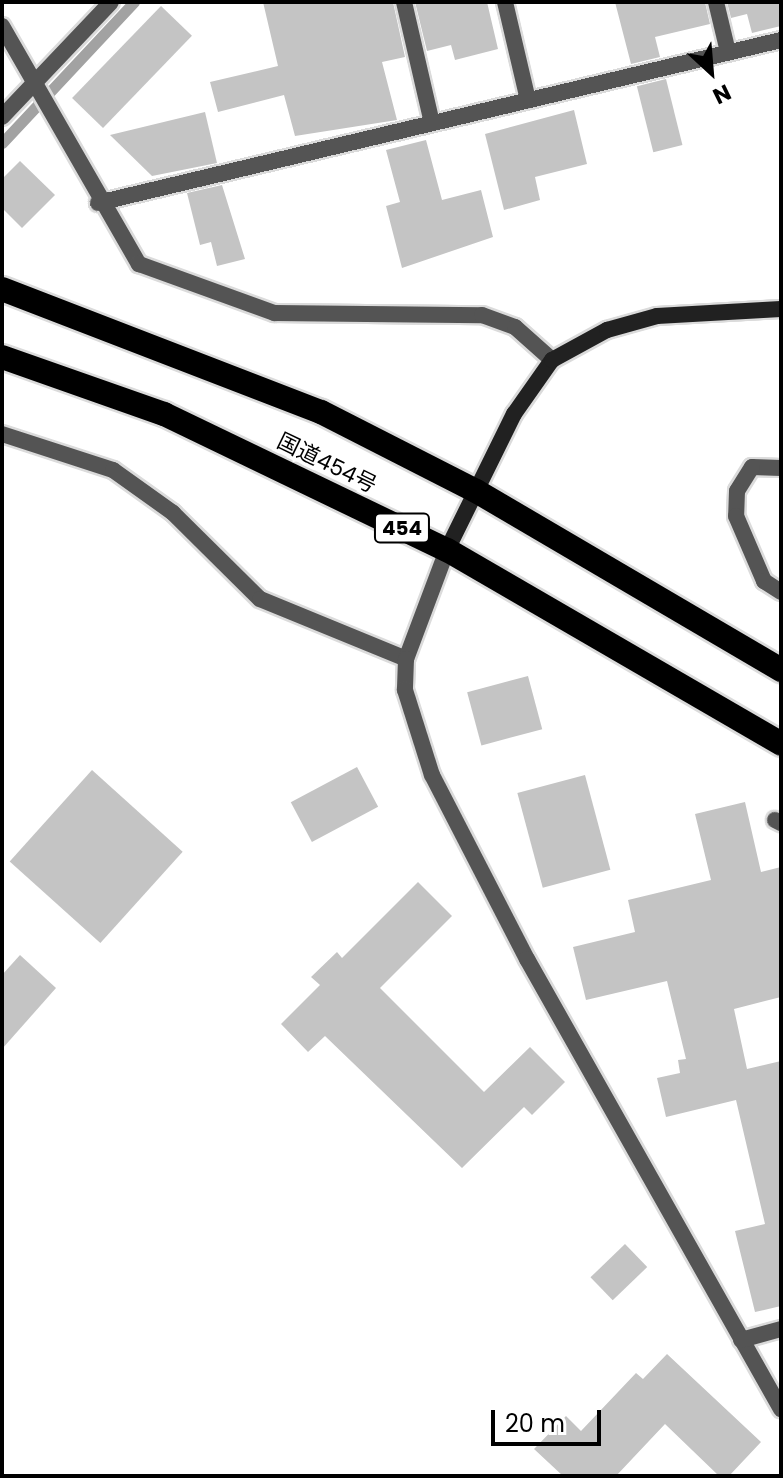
<!DOCTYPE html>
<meta charset="utf-8">
<style>
body{margin:0}
#map{position:relative;width:783px;height:1478px;overflow:hidden;background:#fff;font-family:Poppins,"Noto Sans JP",sans-serif}
div>[style]{position:absolute}
.stream>*{height:11px;margin:-5.5px;padding:0 5.5px;transform-origin:5.5px;border-radius:5.5px;background:#a2a2a2}
.building>*{inset:0;background:#c4c4c4;transform-origin:0 0}
.roads{filter:drop-shadow(2px 0 #dbdbdb) drop-shadow(-2px 0 #dbdbdb) drop-shadow(0 2px #dbdbdb) drop-shadow(0 -2px #dbdbdb)}
.street>*{height:16px;margin:-8px;padding:0 8px;transform-origin:8px;border-radius:8px;background:#545454}
.secondary>*{height:16px;margin:-8px;padding:0 8px;transform-origin:8px;border-radius:8px;background:#212121}
.highway>*{height:24px;margin:-12px;padding:0 12px;transform-origin:12px;border-radius:12px;background:#000}
span{translate:-50% -50%;white-space:nowrap;text-align:center;line-height:1.15;-webkit-text-stroke:7px #fff;paint-order:stroke}
.shield-label span{padding:2px 6px;background:#fff;border:2px solid;border-radius:6px;-webkit-text-stroke-width:0}
.shield-label{font-size:20px;color:#000;font-weight:700}
.street-label{font-size:22px;color:#000}
.frame{position:absolute;inset:0;border:4px solid #000;pointer-events:none}
.north{position:absolute;left:671px;top:32px;width:80px;height:80px;-webkit-text-stroke:6px #fff;paint-order:stroke;rotate:154deg;font-size:22px;font-weight:700;line-height:32px;text-align:center;color:#000}
.north::after{content:'';display:block;margin:auto;width:28px;height:36px;background:#000;clip-path:polygon(50% 0,100% 100%,50% 72%,0 100%)}
.scale{position:absolute;left:491px;top:1410px;width:110px;height:36px;box-sizing:border-box;border:4px solid #000;border-top:0;padding-left:10px;font-size:24px;line-height:28px;white-space:nowrap;color:#000;-webkit-text-stroke:6px #fff;paint-order:stroke}
</style>
<div id="map">
<div class="stream">
<i style="left:2px;top:143px;width:193px;rotate:-46.9deg"></i>
</div>
<div class="building">
<i style="clip-path:polygon(263px 2px,393px 2px,405px 57px,382px 62px,397px 120px,295px 136px,284px 95px,218px 112px,210px 82px,278px 66px)"></i>
<i style="clip-path:polygon(415px 2px,487px 2px,498px 49px,455px 60px,451px 45px,427px 51px)"></i>
<i style="clip-path:polygon(615px 2px,705px 2px,710px 24px,655px 37px,660px 57px,631px 64px)"></i>
<i style="clip-path:polygon(727px 2px,781px 2px,781px 26px,752px 33px,747px 14px,731px 18px)"></i>
<i style="left:161px;top:6px;width:43px;height:128px;rotate:44deg"></i>
<i style="left:666px;top:79px;width:68px;height:30px;rotate:76deg"></i>
<i style="clip-path:polygon(574px 110px,587px 164px,535px 177px,540px 200px,504px 210px,485px 134px)"></i>
<i style="clip-path:polygon(205px 112px,217px 163px,152px 176px,110px 135px)"></i>
<i style="clip-path:polygon(426px 140px,442px 200px,481px 190px,493px 237px,402px 268px,386px 206px,400px 202px,386px 150px)"></i>
<i style="clip-path:polygon(20px 161px,55px 195px,22px 228px,2px 208px,2px 179px)"></i>
<i style="clip-path:polygon(222px 185px,245px 259px,217px 266px,211px 242px,200px 245px,187px 193px)"></i>
<i style="left:528px;top:676px;width:55px;height:63px;rotate:75deg"></i>
<i style="left:357px;top:767px;width:45px;height:75px;rotate:62deg"></i>
<i style="left:92px;top:770px;width:122px;height:123px;rotate:42deg"></i>
<i style="left:585px;top:775px;width:98px;height:70px;rotate:75deg"></i>
<i style="clip-path:polygon(745px 802px,761px 872px,781px 867px,781px 997px,734px 1009px,747px 1069px,781px 1061px,781px 1306px,755px 1312px,735px 1231px,765px 1224px,736px 1100px,666px 1117px,657px 1078px,680px 1073px,678px 1060px,686px 1059px,667px 981px,586px 1000px,573px 947px,635px 932px,628px 900px,711px 880px,695px 814px)"></i>
<i style="clip-path:polygon(418px 882px,452px 916px,380px 988px,484px 1092px,530px 1047px,565px 1082px,532px 1115px,524px 1107px,462px 1168px,325px 1036px,308px 1052px,281px 1024px,320px 985px,311px 977px,337px 952px,342px 958px)"></i>
<i style="clip-path:polygon(20px 955px,56px 988px,2px 1049px,2px 975px)"></i>
<i style="left:625px;top:1244px;width:32px;height:48px;rotate:46deg"></i>
<i style="clip-path:polygon(667px 1354px,761px 1442px,729px 1476px,719px 1476px,665px 1424px,616px 1476px,563px 1476px,534px 1449px,566px 1416px,581px 1431px,636px 1373px,643px 1379px)"></i>
</div>
<div class="roads">
<div class="street">
<i style="left:404px;top:2px;width:124px;rotate:77deg"></i>
<i style="left:505px;top:2px;width:101px;rotate:76.8deg"></i>
<i style="left:716px;top:2px;width:51px;rotate:76.5deg"></i>
<i style="left:2px;top:26px;width:275px;rotate:60.1deg"></i>
<i style="left:139px;top:264px;width:144px;rotate:19.9deg"></i>
<i style="left:274px;top:313px;width:208px;rotate:0.6deg"></i>
<i style="left:482px;top:315px;width:35px;rotate:20deg"></i>
<i style="left:515px;top:327px;width:50px;rotate:41.7deg"></i>
<i style="left:2px;top:117px;width:158px;rotate:-46.5deg"></i>
<i style="left:98px;top:203px;width:702px;rotate:-13.42deg"></i>
<i style="left:2px;top:434px;width:117px;rotate:18deg"></i>
<i style="left:113px;top:470px;width:74px;rotate:35.6deg"></i>
<i style="left:173px;top:513px;width:122px;rotate:44.7deg"></i>
<i style="left:260px;top:599px;width:158px;rotate:22.3deg"></i>
<i style="left:781px;top:468px;width:29px;rotate:-178deg"></i>
<i style="left:752px;top:467px;width:28px;rotate:122deg"></i>
<i style="left:737px;top:491px;width:25px;rotate:92deg"></i>
<i style="left:736px;top:516px;width:71px;rotate:66.7deg"></i>
<i style="left:764px;top:581px;width:20px;rotate:33deg"></i>
<i style="left:447px;top:550px;width:116px;rotate:110.6deg"></i>
<i style="left:406px;top:659px;width:31px;rotate:92deg"></i>
<i style="left:405px;top:690px;width:89px;rotate:72.4deg"></i>
<i style="left:432px;top:775px;width:207px;rotate:62.7deg"></i>
<i style="left:527px;top:959px;width:517px;rotate:60.56deg"></i>
<i style="left:775px;top:820px;width:7px;rotate:27deg"></i>
<i style="left:741px;top:1340px;width:41px;rotate:-15.4deg"></i>
</div>
<div class="secondary">
<i style="left:447px;top:550px;width:152px;rotate:-63.8deg"></i>
<i style="left:514px;top:414px;width:66px;rotate:-54.9deg"></i>
<i style="left:552px;top:360px;width:63px;rotate:-28.6deg"></i>
<i style="left:607px;top:330px;width:52px;rotate:-15.6deg"></i>
<i style="left:657px;top:316px;width:124px;rotate:-3.2deg"></i>
</div>
<div class="highway">
<i style="left:2px;top:289px;width:342px;rotate:21.1deg"></i>
<i style="left:321px;top:412px;width:174px;rotate:27deg"></i>
<i style="left:476px;top:491px;width:354px;rotate:30.4deg"></i>
<i style="left:2px;top:357px;width:172px;rotate:19.4deg"></i>
<i style="left:164px;top:414px;width:314px;rotate:25.7deg"></i>
<i style="left:447px;top:550px;width:386px;rotate:30.1deg"></i>
</div>
</div>
<div class="shield-label">
<span style="left:402px;top:528px">454</span>
</div>
<div class="street-label">
<span style="left:327px;top:463px;rotate:26deg">国道454号</span>
</div>
<div class="frame"></div>
<div class="north">N</div>
<div class="scale">20 m</div>
</div>
